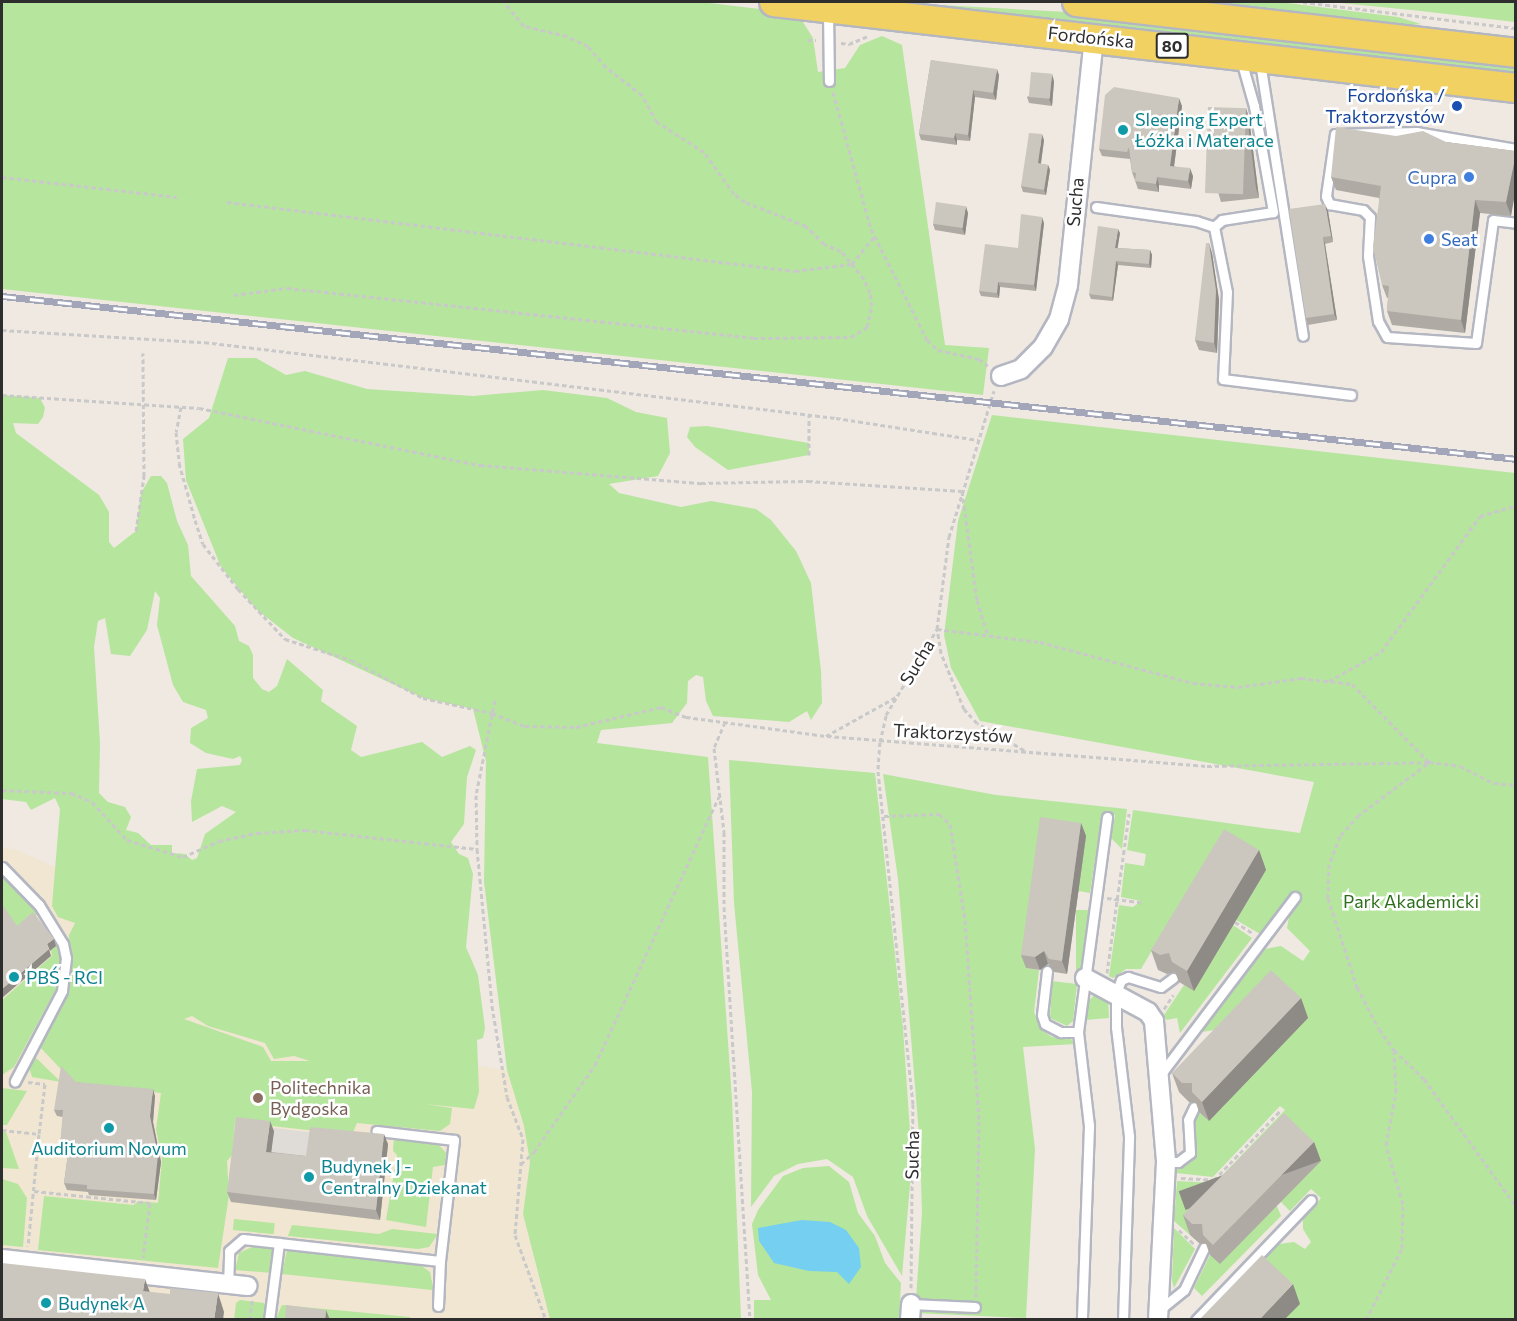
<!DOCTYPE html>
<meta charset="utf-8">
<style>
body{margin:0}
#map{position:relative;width:1517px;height:1321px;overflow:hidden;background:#efe9e1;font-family:Commissioner,sans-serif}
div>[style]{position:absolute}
.education>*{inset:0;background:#f0e6d1}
.green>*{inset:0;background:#b6e59e;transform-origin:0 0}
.plaza>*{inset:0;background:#dfdcd8;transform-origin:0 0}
.water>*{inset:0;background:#75cff0}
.path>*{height:3px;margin-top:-1.5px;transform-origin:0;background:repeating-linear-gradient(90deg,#c9c9c9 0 4.5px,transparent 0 7.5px)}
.roads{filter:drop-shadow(2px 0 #b4b7c1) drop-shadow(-2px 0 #b4b7c1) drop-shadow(0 2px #b4b7c1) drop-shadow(0 -2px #b4b7c1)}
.lane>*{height:9px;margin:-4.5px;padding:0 4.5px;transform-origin:4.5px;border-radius:4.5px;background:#fff}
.street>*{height:18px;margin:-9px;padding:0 9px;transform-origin:9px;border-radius:9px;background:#fff}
.primary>*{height:28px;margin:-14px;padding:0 14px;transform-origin:14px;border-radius:14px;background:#f2d163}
.rail>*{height:7px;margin-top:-3.5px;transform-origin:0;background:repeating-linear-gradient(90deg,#fff 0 14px,#a3a6b8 0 28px);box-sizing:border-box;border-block:2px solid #a3a6b8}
.wall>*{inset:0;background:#afaba4}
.shaded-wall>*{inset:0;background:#8e8b86;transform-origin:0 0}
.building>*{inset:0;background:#cbc7bf;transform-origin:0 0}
.dots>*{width:16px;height:16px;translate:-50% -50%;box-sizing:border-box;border:3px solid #fff;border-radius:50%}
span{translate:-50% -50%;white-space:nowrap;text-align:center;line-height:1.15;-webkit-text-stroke:5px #fff;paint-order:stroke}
.shield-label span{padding:2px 4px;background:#fff;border:2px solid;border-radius:4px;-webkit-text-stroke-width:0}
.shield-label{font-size:16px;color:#2e2e2e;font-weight:700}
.street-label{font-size:18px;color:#2e2e2e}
.transit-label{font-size:18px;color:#164399}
.right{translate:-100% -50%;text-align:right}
.culture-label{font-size:18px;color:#0d838f}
.left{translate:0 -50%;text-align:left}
.shop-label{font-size:18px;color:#366cbe}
.park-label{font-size:18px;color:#2c6e1b}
.education-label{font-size:18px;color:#785e54}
.frame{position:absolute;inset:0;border:3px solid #2e2e2e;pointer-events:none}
</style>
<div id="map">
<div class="education">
<i style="clip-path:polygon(2px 847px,20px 851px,123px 899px,255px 1032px,507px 1070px,524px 1126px,530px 1162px,523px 1214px,550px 1319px,2px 1320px)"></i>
</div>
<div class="green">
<i style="clip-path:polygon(2px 2px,701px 2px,776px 11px,801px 19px,813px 38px,818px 72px,845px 68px,860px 45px,882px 36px,902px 45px,945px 345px,989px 348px,983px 395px,2px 289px)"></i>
<i style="clip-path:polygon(885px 2px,1123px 15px,1515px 60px,1515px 79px)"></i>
<i style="clip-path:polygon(1174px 2px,1280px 2px,1398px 17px,1421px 24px,1388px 28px)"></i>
<i style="clip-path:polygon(1331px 2px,1515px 2px,1515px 22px,1421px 11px)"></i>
<i style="clip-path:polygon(228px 358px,256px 358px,286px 375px,305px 371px,367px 389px,473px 396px,543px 390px,607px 398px,636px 412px,667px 418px,670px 453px,658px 476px,609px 484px,619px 493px,681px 507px,711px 501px,756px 509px,771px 520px,796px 551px,811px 583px,821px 671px,822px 703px,811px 720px,807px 711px,789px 722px,713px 716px,706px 701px,703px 677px,696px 675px,688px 681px,687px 703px,672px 723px,601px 730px,597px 743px,708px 757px,732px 1099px,741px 1319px,550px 1319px,523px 1214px,530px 1162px,524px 1126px,507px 1070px,484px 882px,486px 761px,473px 709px,423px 698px,293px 638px,256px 609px,221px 567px,186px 480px,183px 439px,209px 418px)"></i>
<i style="clip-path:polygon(evenodd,2px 395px,40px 398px,45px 408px,43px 417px,38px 424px,13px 423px,16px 433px,99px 495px,109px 512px,109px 542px,114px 548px,136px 531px,141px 493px,151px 476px,161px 476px,167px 483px,177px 521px,188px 545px,191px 576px,235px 626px,239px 641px,249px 646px,253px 655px,253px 678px,262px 689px,269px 692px,277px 686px,287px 659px,323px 690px,321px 701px,357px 726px,351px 750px,361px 757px,422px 742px,442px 757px,470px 746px,476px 750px,467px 777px,464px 824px,451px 842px,459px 854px,468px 858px,473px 874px,466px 947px,478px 975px,485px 1028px,483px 1038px,477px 1040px,479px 1092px,474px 1109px,425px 1104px,452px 1108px,450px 1124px,440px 1131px,357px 1123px,352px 1135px,235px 1122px,232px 1155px,227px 1161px,229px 1195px,218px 1268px,38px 1250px,44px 1196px,134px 1205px,138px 1201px,158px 1203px,162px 1159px,156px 1129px,161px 1093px,74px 1083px,39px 1046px,72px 979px,65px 972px,69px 935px,75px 923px,58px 917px,52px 906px,60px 809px,55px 798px,31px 810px,26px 802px,2px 799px,2px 395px,155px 591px,160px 598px,157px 625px,173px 685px,183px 702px,206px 710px,208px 718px,191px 728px,190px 743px,206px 753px,233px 759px,240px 756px,242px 760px,240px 765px,197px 769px,191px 801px,192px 822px,222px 806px,236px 812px,205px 834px,197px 858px,192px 860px,185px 854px,172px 853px,172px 845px,151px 845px,138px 833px,126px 830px,131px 817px,125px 807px,108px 802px,99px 793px,100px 743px,94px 647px,98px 621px,105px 618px,111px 654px,130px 656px,147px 630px,155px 591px,2px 395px,192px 1016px,208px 1026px,265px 1043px,274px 1059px,294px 1056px,310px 1061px,271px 1061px,263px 1047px,184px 1019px,192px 1016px)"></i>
<i style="clip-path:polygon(992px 415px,1515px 473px,1515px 1319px,1284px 1319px,1215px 1308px,1279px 1244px,1294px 1242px,1305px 1249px,1311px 1242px,1303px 1229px,1303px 1218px,1321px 1198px,1311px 1189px,1290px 1211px,1281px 1202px,1291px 1132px,1190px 1235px,1174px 1221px,1177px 1181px,1215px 1183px,1285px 1110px,1280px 1106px,1213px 1177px,1176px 1173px,1177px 1166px,1190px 1163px,1196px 1154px,1193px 1117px,1198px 1111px,1209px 1121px,1233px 1027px,1202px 1032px,1265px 949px,1281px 946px,1303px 961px,1310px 951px,1287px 928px,1289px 917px,1301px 899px,1291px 893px,1262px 935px,1236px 920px,1266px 870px,1154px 947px,1141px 969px,1126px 969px,1113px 978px,1109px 976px,1119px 905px,1133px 907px,1141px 901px,1121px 897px,1125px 863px,1144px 866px,1146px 854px,1127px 850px,1133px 810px,1300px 833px,1314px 782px,980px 721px,951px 668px,944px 635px,958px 521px)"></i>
<i style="clip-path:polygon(707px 426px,809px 443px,809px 455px,728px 470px,695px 447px,687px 437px,690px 427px)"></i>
<i style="clip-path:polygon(729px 760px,875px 773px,903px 1028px,912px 1162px,902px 1276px,867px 1216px,853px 1177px,827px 1159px,798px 1164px,774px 1176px,751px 1207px,752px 1092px,734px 903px)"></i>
<i style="clip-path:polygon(883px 774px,996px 795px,1127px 809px,1122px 849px,1111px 838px,1115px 815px,1102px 813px,1090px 893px,1079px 891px,1026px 968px,1039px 970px,1034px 1012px,1043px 1031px,1052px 1037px,1070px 1038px,1075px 1044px,1023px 1047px,1035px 1149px,1026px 1318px,915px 1313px,922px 1213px,920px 1147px,898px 879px)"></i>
<i style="clip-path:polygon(2px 875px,38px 914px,9px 939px,2px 905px)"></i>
<i style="left:1076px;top:910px;width:12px;height:69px"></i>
<i style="clip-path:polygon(1233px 925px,1252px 938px,1180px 1033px,1177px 1018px,1166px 1020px,1164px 1015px,1184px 985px,1194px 990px)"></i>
<i style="clip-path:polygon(59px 942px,61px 963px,58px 985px,14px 1067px,2px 1075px,2px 1000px,52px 956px,51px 951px)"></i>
<i style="clip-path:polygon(1052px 981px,1077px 984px,1073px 1021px,1067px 1026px,1050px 1018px)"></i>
<i style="clip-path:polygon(1097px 993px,1108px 997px,1109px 1018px,1085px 1020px,1088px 1001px)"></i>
<i style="clip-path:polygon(33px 1055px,61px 1082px,32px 1077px,28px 1064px)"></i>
<i style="clip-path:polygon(2px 1088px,27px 1091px,7px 1125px,2px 1125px)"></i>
<i style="clip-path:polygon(2px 1132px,6px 1132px,19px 1169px,2px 1168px)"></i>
<i style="clip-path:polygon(394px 1137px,438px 1144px,446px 1153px,445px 1165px,433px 1167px,426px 1227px,386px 1220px,397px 1155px,393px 1151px)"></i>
<i style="clip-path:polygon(829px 1166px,849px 1182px,858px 1213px,875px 1236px,885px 1263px,901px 1283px,900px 1301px,906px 1305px,906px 1319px,754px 1319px,754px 1300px,771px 1300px,758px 1275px,752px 1224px,758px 1210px,783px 1176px,803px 1168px)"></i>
<i style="clip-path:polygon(2px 1179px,18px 1184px,27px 1198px,23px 1247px,2px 1245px)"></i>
<i style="clip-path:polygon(1277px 1206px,1281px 1216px,1202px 1296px,1194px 1288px,1210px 1255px)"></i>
<i style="left:234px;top:1219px;width:41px;height:11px;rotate:6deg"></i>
<i style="clip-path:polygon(292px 1225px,379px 1234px,392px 1229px,438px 1234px,429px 1247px,418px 1249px,288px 1236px)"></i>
<i style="clip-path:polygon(1174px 1228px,1195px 1249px,1174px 1288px,1172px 1281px)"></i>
<i style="clip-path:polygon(252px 1247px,275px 1248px,273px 1273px,235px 1270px,239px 1253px)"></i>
<i style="clip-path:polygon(287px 1250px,419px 1264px,430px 1272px,433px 1287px,432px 1290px,282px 1274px)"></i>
<i style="clip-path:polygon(240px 1300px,264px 1303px,268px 1308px,266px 1319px,234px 1320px,236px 1303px)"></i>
<i style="clip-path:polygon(282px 1305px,410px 1317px,410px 1320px,275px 1320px)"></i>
</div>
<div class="plaza">
<i style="left:274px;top:1128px;width:40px;height:34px;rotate:7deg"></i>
</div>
<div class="water">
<i style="clip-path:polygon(802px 1220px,830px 1222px,846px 1230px,859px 1248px,861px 1267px,849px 1284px,837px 1272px,809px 1271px,774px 1263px,770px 1257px,759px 1241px,758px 1228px)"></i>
</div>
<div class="path">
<i style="left:1303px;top:2px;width:215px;rotate:7deg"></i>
<i style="left:808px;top:40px;width:8px"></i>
<i style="left:841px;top:43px;width:8px;rotate:7deg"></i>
<i style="left:849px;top:44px;width:21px;rotate:-23deg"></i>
<i style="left:833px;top:92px;width:142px;rotate:74.5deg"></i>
<i style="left:871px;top:229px;width:124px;rotate:63.2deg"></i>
<i style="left:927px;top:340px;width:15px;rotate:42deg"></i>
<i style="left:938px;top:350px;width:42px;rotate:12.4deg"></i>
<i style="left:979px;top:359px;width:11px;rotate:38deg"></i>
<i style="left:2px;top:177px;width:176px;rotate:6.5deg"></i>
<i style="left:227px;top:202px;width:572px;rotate:6.93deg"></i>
<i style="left:795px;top:271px;width:57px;rotate:-7deg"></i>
<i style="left:852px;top:264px;width:36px;rotate:-51deg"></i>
<i style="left:234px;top:295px;width:53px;rotate:-7.5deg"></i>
<i style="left:287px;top:288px;width:469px;rotate:6.1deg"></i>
<i style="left:753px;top:338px;width:98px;rotate:-0.6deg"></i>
<i style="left:851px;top:337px;width:19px;rotate:-32deg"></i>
<i style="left:867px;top:327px;width:22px;rotate:-77deg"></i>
<i style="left:872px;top:306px;width:13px;rotate:-99deg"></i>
<i style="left:870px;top:293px;width:15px;rotate:-113deg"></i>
<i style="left:864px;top:279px;width:36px;rotate:-129deg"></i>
<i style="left:841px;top:251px;width:18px;rotate:-158deg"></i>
<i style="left:824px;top:244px;width:25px;rotate:-135deg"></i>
<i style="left:806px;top:226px;width:66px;rotate:-158.5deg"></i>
<i style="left:745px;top:202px;width:14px;rotate:-144deg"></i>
<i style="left:734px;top:194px;width:52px;rotate:-125.5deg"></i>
<i style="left:704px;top:152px;width:56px;rotate:-147.4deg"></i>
<i style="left:657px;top:122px;width:31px;rotate:-119deg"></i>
<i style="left:642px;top:95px;width:46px;rotate:-142.1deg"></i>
<i style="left:606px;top:67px;width:28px;rotate:-131deg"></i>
<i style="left:588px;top:46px;width:23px;rotate:-155deg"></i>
<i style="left:567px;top:36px;width:44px;rotate:-166.9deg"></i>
<i style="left:524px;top:26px;width:31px;rotate:-130deg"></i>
<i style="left:2px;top:330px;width:210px;rotate:3.5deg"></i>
<i style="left:212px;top:343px;width:628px;rotate:6.85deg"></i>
<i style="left:836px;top:418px;width:144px;rotate:8.8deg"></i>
<i style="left:2px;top:395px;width:197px;rotate:3.8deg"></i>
<i style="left:199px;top:408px;width:287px;rotate:11.5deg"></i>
<i style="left:480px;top:465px;width:222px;rotate:4.7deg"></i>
<i style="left:701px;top:483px;width:107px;rotate:-1.1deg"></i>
<i style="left:808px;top:481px;width:154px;rotate:3.7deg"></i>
<i style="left:962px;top:491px;width:110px;rotate:82.2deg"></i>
<i style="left:977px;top:600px;width:38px;rotate:73deg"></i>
<i style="left:181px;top:407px;width:25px;rotate:101deg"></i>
<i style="left:176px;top:432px;width:31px;rotate:84deg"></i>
<i style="left:179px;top:463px;width:59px;rotate:74.3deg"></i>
<i style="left:195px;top:520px;width:25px;rotate:72deg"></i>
<i style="left:203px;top:544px;width:57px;rotate:52.1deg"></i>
<i style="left:238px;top:589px;width:69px;rotate:46.8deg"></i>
<i style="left:285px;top:639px;width:69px;rotate:17.7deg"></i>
<i style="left:351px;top:660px;width:81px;rotate:27.8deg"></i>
<i style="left:423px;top:698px;width:71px;rotate:12.3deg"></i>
<i style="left:492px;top:713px;width:35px;rotate:22deg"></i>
<i style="left:525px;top:726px;width:51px;rotate:1.1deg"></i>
<i style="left:576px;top:727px;width:87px;rotate:-13.2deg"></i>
<i style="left:661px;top:707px;width:27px;rotate:22deg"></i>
<i style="left:686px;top:717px;width:141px;rotate:7.7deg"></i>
<i style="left:826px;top:736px;width:80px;rotate:-29.1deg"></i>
<i style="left:809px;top:455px;width:40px;rotate:-90deg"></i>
<i style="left:136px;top:531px;width:56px;rotate:-81.7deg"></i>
<i style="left:144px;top:476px;width:123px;rotate:-90.5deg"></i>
<i style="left:1329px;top:681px;width:60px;rotate:-29.1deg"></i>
<i style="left:1381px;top:652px;width:168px;rotate:-53.9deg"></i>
<i style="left:1480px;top:516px;width:37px;rotate:-16deg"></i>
<i style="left:495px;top:700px;width:97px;rotate:101.3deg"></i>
<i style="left:476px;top:795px;width:54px;rotate:88.9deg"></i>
<i style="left:477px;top:849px;width:158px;rotate:84.5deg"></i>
<i style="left:492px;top:1006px;width:92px;rotate:80.6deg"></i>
<i style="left:507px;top:1097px;width:45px;rotate:69.1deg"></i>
<i style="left:523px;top:1139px;width:96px;rotate:94.8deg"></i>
<i style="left:515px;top:1235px;width:90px;rotate:70deg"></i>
<i style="left:725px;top:722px;width:28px;rotate:113deg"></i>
<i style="left:714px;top:748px;width:85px;rotate:83.2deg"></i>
<i style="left:724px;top:832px;width:75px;rotate:90deg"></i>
<i style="left:724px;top:907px;width:414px;rotate:86.4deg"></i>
<i style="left:827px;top:736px;width:381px;rotate:4.5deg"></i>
<i style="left:1207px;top:766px;width:222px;rotate:-1deg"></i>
<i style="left:1429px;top:762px;width:31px;rotate:7deg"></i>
<i style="left:1460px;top:766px;width:38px;rotate:27deg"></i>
<i style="left:1494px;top:783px;width:22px;rotate:5deg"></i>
<i style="left:1024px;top:750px;width:54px;rotate:-150.1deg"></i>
<i style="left:977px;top:723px;width:19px;rotate:-133deg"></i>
<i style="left:964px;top:709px;width:61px;rotate:-112.3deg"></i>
<i style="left:941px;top:653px;width:24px;rotate:-99deg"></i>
<i style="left:937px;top:629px;width:104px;rotate:7.2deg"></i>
<i style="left:1040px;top:642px;width:158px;rotate:15deg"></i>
<i style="left:1193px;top:683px;width:45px;rotate:5.1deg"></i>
<i style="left:1238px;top:687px;width:64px;rotate:-8.1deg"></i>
<i style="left:1301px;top:678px;width:51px;rotate:6.7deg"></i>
<i style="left:1352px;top:684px;width:110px;rotate:45.4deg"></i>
<i style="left:1427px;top:764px;width:85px;rotate:143.1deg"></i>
<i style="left:1359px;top:815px;width:28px;rotate:132deg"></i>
<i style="left:1340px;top:836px;width:30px;rotate:111deg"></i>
<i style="left:1329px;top:864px;width:34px;rotate:92deg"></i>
<i style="left:1328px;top:898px;width:94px;rotate:72deg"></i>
<i style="left:1357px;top:987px;width:47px;rotate:62.4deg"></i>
<i style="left:1379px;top:1029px;width:26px;rotate:54deg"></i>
<i style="left:1394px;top:1050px;width:42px;rotate:44deg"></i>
<i style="left:1424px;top:1079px;width:157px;rotate:54.1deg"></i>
<i style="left:2px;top:790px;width:69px;rotate:2.5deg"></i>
<i style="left:71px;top:793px;width:23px;rotate:23deg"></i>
<i style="left:92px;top:802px;width:52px;rotate:47.4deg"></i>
<i style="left:127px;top:840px;width:59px;rotate:16.9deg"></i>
<i style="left:183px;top:857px;width:39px;rotate:-24deg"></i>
<i style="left:219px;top:841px;width:39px;rotate:-12deg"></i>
<i style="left:257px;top:833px;width:48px;rotate:-3.6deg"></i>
<i style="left:305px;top:830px;width:173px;rotate:6.3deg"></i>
<i style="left:884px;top:816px;width:55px;rotate:-2.1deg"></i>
<i style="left:939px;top:814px;width:15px;rotate:42deg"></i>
<i style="left:950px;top:824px;width:97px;rotate:81.1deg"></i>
<i style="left:965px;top:920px;width:201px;rotate:86deg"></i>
<i style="left:979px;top:1121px;width:176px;rotate:91deg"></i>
<i style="left:1107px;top:898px;width:34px;rotate:7deg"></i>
<i style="left:1235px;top:922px;width:22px;rotate:32deg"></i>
<i style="left:1107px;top:973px;width:161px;rotate:-82.1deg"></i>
<i style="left:1164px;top:1009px;width:17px;rotate:-57deg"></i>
<i style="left:28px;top:1082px;width:17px;rotate:7deg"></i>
<i style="left:45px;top:1084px;width:50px;rotate:96.8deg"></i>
<i style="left:2px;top:1130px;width:37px;rotate:6deg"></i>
<i style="left:39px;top:1134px;width:113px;rotate:95.6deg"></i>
<i style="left:521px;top:1164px;width:18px;rotate:-43deg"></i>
<i style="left:534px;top:1152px;width:106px;rotate:-55deg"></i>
<i style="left:595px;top:1065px;width:295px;rotate:-65.2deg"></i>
<i style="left:1181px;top:1178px;width:33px;rotate:3deg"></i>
<i style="left:1214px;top:1180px;width:97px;rotate:-46.3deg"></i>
<i style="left:34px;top:1191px;width:117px;rotate:5.9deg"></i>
<i style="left:150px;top:1203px;width:55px;rotate:97.3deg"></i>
<i style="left:1179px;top:1230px;width:21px;rotate:43deg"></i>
<i style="left:911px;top:1288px;width:184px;rotate:-89.4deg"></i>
<i style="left:913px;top:1104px;width:337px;rotate:-96deg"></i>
<i style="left:878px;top:769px;width:27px;rotate:-86deg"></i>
<i style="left:880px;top:742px;width:28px;rotate:-77deg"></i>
<i style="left:886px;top:715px;width:100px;rotate:-59.3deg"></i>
<i style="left:937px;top:629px;width:93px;rotate:-82.6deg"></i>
<i style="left:949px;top:537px;width:153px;rotate:-72.9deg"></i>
<i style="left:250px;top:1320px;width:20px;rotate:-84deg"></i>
<i style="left:1366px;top:1320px;width:80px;rotate:-63.4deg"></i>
<i style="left:1402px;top:1248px;width:44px;rotate:-88.7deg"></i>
<i style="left:1403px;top:1204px;width:61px;rotate:-106.1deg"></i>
<i style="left:1386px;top:1145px;width:54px;rotate:-79.3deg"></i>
<i style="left:1396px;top:1092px;width:40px;rotate:-92.9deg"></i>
</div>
<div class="roads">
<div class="lane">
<i style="left:828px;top:11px;width:70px;rotate:89.2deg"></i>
<i style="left:1241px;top:60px;width:48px;rotate:74.2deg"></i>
<i style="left:1254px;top:106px;width:108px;rotate:79.8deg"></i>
<i style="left:1273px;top:212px;width:52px;rotate:171.1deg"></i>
<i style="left:1222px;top:220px;width:11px;rotate:139deg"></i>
<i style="left:1214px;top:227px;width:66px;rotate:78.7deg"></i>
<i style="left:1227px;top:292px;width:87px;rotate:92.6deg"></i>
<i style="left:1223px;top:379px;width:129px;rotate:7.1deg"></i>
<i style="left:1260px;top:62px;width:277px;rotate:81.1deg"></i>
<i style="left:1516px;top:149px;width:100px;rotate:-170.3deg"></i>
<i style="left:1417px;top:132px;width:82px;rotate:178.6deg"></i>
<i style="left:1335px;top:134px;width:63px;rotate:98.3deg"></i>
<i style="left:1326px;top:196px;width:9px;rotate:69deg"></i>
<i style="left:1329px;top:204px;width:35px;rotate:10deg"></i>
<i style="left:1363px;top:210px;width:10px;rotate:45deg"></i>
<i style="left:1370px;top:217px;width:39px;rotate:93deg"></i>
<i style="left:1368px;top:256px;width:66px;rotate:81.3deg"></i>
<i style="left:1378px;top:321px;width:18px;rotate:61deg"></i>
<i style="left:1387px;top:337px;width:89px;rotate:3.9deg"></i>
<i style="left:1476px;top:343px;width:124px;rotate:-82.1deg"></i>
<i style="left:1493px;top:220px;width:23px;rotate:7deg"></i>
<i style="left:1096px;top:207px;width:101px;rotate:8deg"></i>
<i style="left:1196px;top:221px;width:19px;rotate:18deg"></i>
<i style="left:2px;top:867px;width:53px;rotate:45.8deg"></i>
<i style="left:39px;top:905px;width:46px;rotate:58.4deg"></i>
<i style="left:63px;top:944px;width:14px;rotate:78deg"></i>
<i style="left:66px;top:958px;width:33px;rotate:97deg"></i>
<i style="left:62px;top:991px;width:102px;rotate:117.6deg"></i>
<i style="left:1047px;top:971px;width:44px;rotate:96.5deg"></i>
<i style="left:1042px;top:1015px;width:9px;rotate:72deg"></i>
<i style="left:1045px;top:1024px;width:18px;rotate:27deg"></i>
<i style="left:1061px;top:1032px;width:17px"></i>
<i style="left:1078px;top:1032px;width:217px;rotate:-82.3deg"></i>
<i style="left:1078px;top:1032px;width:95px;rotate:83.3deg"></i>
<i style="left:1089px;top:1126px;width:194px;rotate:92.1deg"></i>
<i style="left:1161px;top:1074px;width:222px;rotate:-52.9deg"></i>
<i style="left:1166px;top:1162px;width:12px"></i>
<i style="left:1178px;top:1162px;width:15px;rotate:-37deg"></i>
<i style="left:1190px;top:1153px;width:33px;rotate:-93deg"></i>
<i style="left:1188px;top:1120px;width:14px;rotate:-65deg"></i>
<i style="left:228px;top:1286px;width:35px;rotate:-88deg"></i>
<i style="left:229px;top:1251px;width:18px;rotate:-41deg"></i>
<i style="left:243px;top:1239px;width:198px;rotate:6.4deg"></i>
<i style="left:440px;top:1261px;width:122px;rotate:-83.4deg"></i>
<i style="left:454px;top:1140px;width:78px;rotate:-173.3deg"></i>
<i style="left:911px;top:1304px;width:64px;rotate:2.7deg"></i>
<i style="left:438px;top:1306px;width:45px;rotate:-87.5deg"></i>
<i style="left:1158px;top:1311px;width:33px;rotate:-39deg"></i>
<i style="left:1184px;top:1290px;width:47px;rotate:-64.5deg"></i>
<i style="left:269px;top:1320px;width:78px;rotate:-82.6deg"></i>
<i style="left:1123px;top:1320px;width:184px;rotate:-88.1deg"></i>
<i style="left:1129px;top:1136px;width:110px;rotate:-96.8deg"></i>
<i style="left:1116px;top:1027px;width:34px;rotate:-90deg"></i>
<i style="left:1116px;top:993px;width:14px;rotate:-69deg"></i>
<i style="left:1121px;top:980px;width:8px;rotate:-23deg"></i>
<i style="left:1128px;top:977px;width:34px;rotate:17deg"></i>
<i style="left:1161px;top:987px;width:15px;rotate:-37deg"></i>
<i style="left:1196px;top:1320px;width:166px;rotate:-46.2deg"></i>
</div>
<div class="street">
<i style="left:1001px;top:376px;width:21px;rotate:-19deg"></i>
<i style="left:1021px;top:369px;width:31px;rotate:-45deg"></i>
<i style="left:1043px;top:347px;width:32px;rotate:-60deg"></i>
<i style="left:1059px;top:319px;width:35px;rotate:-75deg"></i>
<i style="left:1068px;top:285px;width:248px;rotate:-84deg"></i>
<i style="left:1085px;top:978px;width:72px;rotate:28.4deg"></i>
<i style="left:1148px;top:1012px;width:11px;rotate:56deg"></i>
<i style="left:1154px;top:1021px;width:142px;rotate:85.1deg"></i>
<i style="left:1166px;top:1162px;width:158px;rotate:92.9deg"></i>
<i style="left:2px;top:1259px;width:247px;rotate:6.3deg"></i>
<i style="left:910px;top:1320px;width:16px;rotate:-86deg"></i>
</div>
<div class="primary">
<i style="left:774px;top:2px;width:747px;rotate:6.61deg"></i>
<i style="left:1077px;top:2px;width:442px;rotate:6.6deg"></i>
</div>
</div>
<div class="rail">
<i style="left:2px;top:296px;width:1523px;rotate:6.14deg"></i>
</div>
<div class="wall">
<i style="clip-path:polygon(931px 60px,999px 75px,996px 100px,975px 97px,970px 141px,957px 140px,957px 145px,921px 140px,919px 134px)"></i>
<i style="clip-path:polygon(1054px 81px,1052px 106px,1029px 103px,1027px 97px)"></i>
<i style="clip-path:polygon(1182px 106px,1174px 166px,1193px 176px,1191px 189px,1159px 185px,1159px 192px,1138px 189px,1132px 172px,1130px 159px,1102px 156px,1099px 149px)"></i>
<i style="clip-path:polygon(1246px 108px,1249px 118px,1259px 198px,1221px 202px,1218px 192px)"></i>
<i style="clip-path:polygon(1044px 140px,1041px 164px,1048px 165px,1050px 170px,1046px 195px,1023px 192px,1021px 186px)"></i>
<i style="clip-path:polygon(1446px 142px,1515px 151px,1511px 216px,1480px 213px,1465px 333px,1392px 325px,1387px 311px,1388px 298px,1387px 298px,1382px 285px,1379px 198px,1336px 190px,1331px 177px)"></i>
<i style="clip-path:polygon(1328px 211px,1333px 242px,1325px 244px,1337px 320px,1308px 325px,1306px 318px)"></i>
<i style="clip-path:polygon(968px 213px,965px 235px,935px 230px,933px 224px)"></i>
<i style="clip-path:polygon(1044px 223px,1036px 291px,1000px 287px,999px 298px,981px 296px,979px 291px,1018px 248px)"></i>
<i style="clip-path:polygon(1120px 233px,1117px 248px,1150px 250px,1152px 255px,1151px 268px,1118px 265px,1113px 301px,1091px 299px,1089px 294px)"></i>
<i style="clip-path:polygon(1212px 253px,1219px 300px,1217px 353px,1199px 350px,1195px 340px)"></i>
<i style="clip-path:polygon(1081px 823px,1086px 836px,1067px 974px,1054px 972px,1048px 964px,1040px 970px,1026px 968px,1021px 955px)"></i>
<i style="clip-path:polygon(1259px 850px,1266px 870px,1194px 991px,1179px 982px,1175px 972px,1167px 974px,1158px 970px,1151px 950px)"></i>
<i style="clip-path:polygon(1301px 998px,1308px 1018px,1209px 1121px,1199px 1112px,1196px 1103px,1189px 1102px,1179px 1092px,1172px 1073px)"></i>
<i style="clip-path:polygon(76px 1082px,155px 1096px,153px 1122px,161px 1162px,156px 1200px,89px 1195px,88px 1192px,67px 1190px,64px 1183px,68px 1154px,62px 1153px,60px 1147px,63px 1117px,57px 1116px,54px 1110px)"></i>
<i style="clip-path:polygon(274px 1131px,271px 1152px,306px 1156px,388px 1144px,380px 1220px,231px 1202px,227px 1192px)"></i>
<i style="clip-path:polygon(1314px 1142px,1321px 1161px,1220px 1264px,1210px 1255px,1206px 1244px,1199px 1243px,1190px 1235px,1183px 1215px)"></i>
</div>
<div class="shaded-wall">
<i style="clip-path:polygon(997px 69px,999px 75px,996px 100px,993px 93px)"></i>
<i style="clip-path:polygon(1052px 74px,1054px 81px,1052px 106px,1049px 99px)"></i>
<i style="clip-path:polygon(973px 90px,975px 97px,970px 141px,968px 135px)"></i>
<i style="clip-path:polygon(1179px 98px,1182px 106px,1173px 174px,1170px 166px)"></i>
<i style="clip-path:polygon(1246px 108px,1249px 118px,1259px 198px,1256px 188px)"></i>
<i style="clip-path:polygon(955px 133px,957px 140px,957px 145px,954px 138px)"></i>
<i style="clip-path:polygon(1042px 134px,1044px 140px,1040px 169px,1038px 163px)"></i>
<i style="clip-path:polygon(1515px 158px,1515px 194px,1511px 216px,1506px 202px)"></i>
<i style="clip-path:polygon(1048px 165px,1050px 170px,1046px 195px,1044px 190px)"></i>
<i style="clip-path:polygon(1190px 168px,1193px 176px,1191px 189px,1188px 181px)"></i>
<i style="clip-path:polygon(1157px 177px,1159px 185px,1159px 192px,1156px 184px)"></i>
<i style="clip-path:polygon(1475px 200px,1480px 213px,1465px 333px,1461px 320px)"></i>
<i style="clip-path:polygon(1325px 204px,1328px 211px,1333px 242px,1331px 236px)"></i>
<i style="clip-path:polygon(966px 206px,968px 213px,965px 235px,962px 228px)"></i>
<i style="clip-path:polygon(1042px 217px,1044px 223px,1036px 291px,1034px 285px)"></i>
<i style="clip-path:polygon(1118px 229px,1120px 233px,1117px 252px,1115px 248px)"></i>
<i style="clip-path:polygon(1323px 237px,1325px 244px,1337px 320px,1334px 314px)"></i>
<i style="clip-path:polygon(1209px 243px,1212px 253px,1219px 300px,1217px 353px,1214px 343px)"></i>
<i style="clip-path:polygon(1150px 250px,1152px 255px,1151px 268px,1149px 264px)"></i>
<i style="clip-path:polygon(1116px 261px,1118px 265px,1113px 301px,1112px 297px)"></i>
<i style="clip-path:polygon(998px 282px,1000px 287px,999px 298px,997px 293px)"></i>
<i style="clip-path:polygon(1081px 823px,1086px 836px,1067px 974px,1062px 961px)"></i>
<i style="clip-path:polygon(1259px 850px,1266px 870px,1194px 991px,1187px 971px)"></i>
<i style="clip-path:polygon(54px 939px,56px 946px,50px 951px,47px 944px)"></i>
<i style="clip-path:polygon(49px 949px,51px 956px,2px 998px,2px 989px)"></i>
<i style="clip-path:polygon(1044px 951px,1048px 964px,1040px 970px,1035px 957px)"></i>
<i style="clip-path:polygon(1301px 998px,1308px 1018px,1209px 1121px,1202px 1102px)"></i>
<i style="clip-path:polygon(153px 1089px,155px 1096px,153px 1122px,161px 1162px,156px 1200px,154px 1194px,150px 1116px)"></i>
<i style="clip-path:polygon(270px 1121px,274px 1131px,270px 1162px,266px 1152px)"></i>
<i style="clip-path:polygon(384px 1134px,388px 1144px,380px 1220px,376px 1210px)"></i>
<i style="left:1314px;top:1142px;width:20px;height:144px;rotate:70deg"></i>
<i style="clip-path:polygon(145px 1279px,152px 1298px,143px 1291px)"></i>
<i style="clip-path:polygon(1293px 1284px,1300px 1304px,1284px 1320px,1259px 1320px)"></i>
<i style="clip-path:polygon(218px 1293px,224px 1312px,223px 1320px,214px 1320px)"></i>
<i style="clip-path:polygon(326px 1310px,330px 1320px,325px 1320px)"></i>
</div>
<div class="building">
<i style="clip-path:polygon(931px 60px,997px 69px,993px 93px,973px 90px,968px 135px,955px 133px,954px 138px,919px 134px)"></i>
<i style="left:1031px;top:72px;width:21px;height:25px;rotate:5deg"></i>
<i style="clip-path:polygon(1114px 87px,1179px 98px,1170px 166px,1190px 168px,1188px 181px,1157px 177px,1156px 184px,1135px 181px,1136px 173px,1132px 172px,1129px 147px,1127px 152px,1099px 149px,1105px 95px)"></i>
<i style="left:1208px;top:107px;width:38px;height:86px;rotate:2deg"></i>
<i style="clip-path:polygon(1336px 127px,1396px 136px,1423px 131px,1446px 142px,1515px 151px,1515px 158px,1506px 202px,1475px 200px,1461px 320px,1387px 311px,1389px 286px,1382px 285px,1373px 247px,1381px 186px,1331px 177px)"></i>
<i style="clip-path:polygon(1029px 133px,1042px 134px,1038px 163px,1048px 165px,1044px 190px,1021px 186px)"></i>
<i style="left:936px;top:202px;width:30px;height:22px;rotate:8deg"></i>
<i style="clip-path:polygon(1325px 204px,1331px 236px,1323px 237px,1334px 314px,1306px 318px,1289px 209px)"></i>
<i style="clip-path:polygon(1021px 214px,1042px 217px,1034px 285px,998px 282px,997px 293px,979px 291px,985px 244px,1018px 248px)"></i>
<i style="clip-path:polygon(1098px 226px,1118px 229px,1115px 248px,1150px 250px,1149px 264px,1116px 261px,1112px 297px,1089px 294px)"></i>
<i style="clip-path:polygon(1206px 243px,1209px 243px,1216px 290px,1214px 343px,1195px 340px)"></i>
<i style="clip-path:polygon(1040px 817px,1081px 823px,1062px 961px,1049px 959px,1044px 951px,1035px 957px,1021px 955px)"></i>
<i style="clip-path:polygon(1224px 829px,1259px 850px,1187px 971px,1172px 962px,1169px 953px,1160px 955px,1151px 950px)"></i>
<i style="clip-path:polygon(2px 904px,17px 926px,33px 912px,54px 939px,47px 944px,49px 949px,2px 989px)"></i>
<i style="clip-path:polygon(1271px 970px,1301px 998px,1202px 1102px,1192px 1092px,1192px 1083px,1182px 1083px,1172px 1073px)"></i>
<i style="clip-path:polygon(61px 1066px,76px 1082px,153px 1089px,150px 1116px,158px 1155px,154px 1194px,87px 1189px,87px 1185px,64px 1183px,69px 1147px,60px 1147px,63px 1110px,54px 1110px)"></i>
<i style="clip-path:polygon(1284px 1113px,1314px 1142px,1213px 1245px,1203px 1235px,1202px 1224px,1192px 1224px,1183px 1215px)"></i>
<i style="clip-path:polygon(236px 1117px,270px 1121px,266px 1152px,306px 1156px,310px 1127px,384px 1134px,376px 1210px,227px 1192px)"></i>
<i style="clip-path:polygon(1262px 1255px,1293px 1284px,1259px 1320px,1199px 1320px)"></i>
<i style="clip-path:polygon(2px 1263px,145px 1279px,143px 1291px,170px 1294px,170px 1288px,218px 1293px,214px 1320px,2px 1320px)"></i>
<i style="clip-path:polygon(286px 1305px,326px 1310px,325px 1320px,285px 1320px)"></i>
</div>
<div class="dots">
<i style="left:1457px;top:106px;background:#1a4fb4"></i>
<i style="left:1123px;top:130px;background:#0f9aa8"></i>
<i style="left:1469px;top:177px;background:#3f7fe0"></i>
<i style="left:1429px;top:239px;background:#3f7fe0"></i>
<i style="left:14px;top:977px;background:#0f9aa8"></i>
<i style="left:258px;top:1098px;background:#8d6e63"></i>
<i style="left:109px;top:1128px;background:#0f9aa8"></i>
<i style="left:309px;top:1177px;background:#0f9aa8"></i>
<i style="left:46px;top:1303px;background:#0f9aa8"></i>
</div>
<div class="shield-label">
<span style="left:1172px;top:46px">80</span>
</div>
<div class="street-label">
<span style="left:1091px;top:37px;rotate:6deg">Fordońska</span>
<span style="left:1075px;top:202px;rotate:-85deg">Sucha</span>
<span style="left:917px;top:662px;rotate:-59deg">Sucha</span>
<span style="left:953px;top:733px;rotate:3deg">Traktorzystów</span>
<span style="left:912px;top:1155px;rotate:-89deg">Sucha</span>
</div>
<div class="transit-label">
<span class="right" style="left:1445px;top:106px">Fordońska /<br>Traktorzystów</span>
</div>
<div class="culture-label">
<span class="left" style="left:1135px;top:130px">Sleeping Expert<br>Łóżka i Materace</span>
<span class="left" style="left:26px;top:977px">PBŚ - RCI</span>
<span style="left:109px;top:1148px">Auditorium Novum</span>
<span class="left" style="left:321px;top:1177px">Budynek J -<br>Centralny Dziekanat</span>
<span class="left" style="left:58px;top:1303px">Budynek A</span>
</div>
<div class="shop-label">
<span class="right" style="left:1457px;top:177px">Cupra</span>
<span class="left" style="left:1441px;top:239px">Seat</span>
</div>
<div class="park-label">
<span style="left:1411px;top:901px">Park Akademicki</span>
</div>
<div class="education-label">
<span class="left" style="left:270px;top:1098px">Politechnika<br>Bydgoska</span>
</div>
<div class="frame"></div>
</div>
